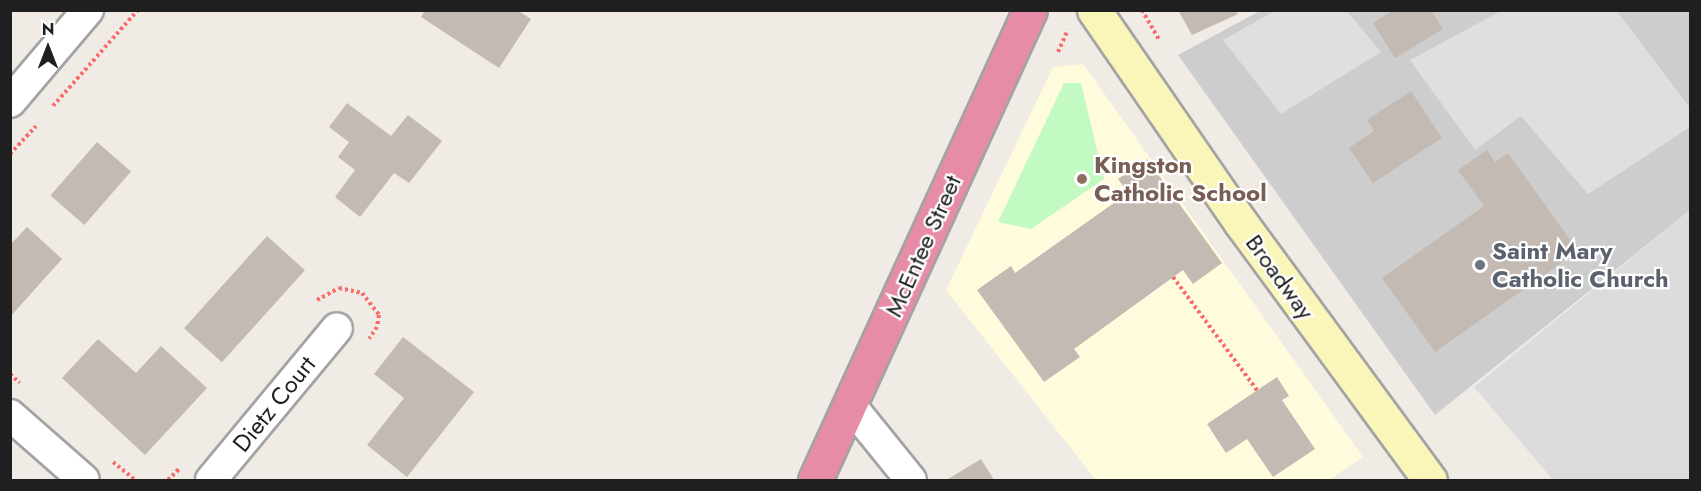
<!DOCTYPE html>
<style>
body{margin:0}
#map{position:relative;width:1701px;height:491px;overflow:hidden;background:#f0ebe5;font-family:Jost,sans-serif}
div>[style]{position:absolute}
.residential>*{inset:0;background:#dddcdc}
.education>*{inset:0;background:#fffcde}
.religious>*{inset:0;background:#cdcdcd}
.park>*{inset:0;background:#c3f9c2}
.parking>*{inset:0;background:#dfdfdf}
.building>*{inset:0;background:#c4bab4;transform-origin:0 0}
.path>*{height:4px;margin-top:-2px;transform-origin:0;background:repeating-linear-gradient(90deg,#fa6c6b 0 3px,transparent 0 6px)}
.roads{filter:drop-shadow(2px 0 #a3a3a3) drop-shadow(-2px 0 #a3a3a3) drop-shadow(0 2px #a3a3a3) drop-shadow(0 -2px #a3a3a3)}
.street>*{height:30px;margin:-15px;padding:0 15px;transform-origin:15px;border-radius:15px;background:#fff}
.secondary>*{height:33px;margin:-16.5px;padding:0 16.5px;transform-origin:16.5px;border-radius:16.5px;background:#faf6b9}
.highway>*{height:33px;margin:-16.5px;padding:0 16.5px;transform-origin:16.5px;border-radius:16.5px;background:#e78ca6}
.dots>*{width:16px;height:16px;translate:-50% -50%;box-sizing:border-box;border:3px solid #fff;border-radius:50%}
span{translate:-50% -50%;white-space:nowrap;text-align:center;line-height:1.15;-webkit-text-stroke:4.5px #fff;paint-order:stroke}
.education-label{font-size:24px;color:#785e54;font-weight:700}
.left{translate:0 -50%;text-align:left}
.street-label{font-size:24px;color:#1f1f1f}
.worship-label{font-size:24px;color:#5b616d;font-weight:700}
.frame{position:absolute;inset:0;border:12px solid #1f1f1f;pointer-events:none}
.north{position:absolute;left:18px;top:18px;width:60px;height:60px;-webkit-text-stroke:4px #fff;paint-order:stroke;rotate:0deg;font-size:16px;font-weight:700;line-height:24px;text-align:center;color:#1f1f1f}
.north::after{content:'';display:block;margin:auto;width:21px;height:27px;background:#1f1f1f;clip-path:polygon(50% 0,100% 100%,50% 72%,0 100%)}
</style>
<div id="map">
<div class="residential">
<i style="clip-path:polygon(1690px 210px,1690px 480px,1553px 480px,1474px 387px)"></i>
</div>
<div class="education">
<i style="clip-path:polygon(1083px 64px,1363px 457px,1329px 480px,1096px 480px,946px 290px,1053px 67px)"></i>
</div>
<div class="religious">
<i style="clip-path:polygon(1260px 11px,1690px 11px,1690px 210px,1435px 415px,1178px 55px)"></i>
</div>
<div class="park">
<i style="clip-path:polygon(1064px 83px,1081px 83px,1104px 179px,1031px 229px,998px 222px)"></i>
</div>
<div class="parking">
<i style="clip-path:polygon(1276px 10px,1347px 11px,1381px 52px,1281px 114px,1223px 40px)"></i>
<i style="clip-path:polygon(1501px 11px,1617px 11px,1690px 108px,1690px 127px,1588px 194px,1521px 116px,1475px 150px,1410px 60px)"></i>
</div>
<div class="building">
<i style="clip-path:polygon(425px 10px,517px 10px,531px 19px,499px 68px,421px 17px)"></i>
<i style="clip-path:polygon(1178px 10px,1235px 10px,1238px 14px,1192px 35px)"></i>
<i style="clip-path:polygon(1394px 10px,1431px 10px,1443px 29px,1395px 58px,1373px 23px)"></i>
<i style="clip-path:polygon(1411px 91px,1442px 138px,1373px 183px,1349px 148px,1374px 131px,1367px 120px)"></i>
<i style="clip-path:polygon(347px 103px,391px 136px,408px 115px,442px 141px,409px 183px,394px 173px,360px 217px,335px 197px,355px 170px,338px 157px,349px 142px,329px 127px)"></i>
<i style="left:97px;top:142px;width:45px;height:71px;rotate:41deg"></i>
<i style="clip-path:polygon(1487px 150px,1495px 162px,1508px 153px,1578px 251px,1435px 352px,1382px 278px,1484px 206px,1458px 170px)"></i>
<i style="clip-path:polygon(1147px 159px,1222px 263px,1193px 284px,1183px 270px,1074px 349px,1080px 357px,1044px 382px,977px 290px,1011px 266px,1015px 273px,1128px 193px,1118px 179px)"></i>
<i style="clip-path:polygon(27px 227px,62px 259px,10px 317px,10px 245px)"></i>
<i style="left:267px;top:236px;width:51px;height:124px;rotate:42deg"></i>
<i style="clip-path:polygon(403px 337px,474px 392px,407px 477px,367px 445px,404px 398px,374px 374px)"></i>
<i style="clip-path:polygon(98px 339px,136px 373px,161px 346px,207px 388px,145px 455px,62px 378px)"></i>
<i style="clip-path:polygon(1277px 377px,1289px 396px,1282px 400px,1315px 449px,1273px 477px,1247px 439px,1226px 453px,1207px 424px)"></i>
<i style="clip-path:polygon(981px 459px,994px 480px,949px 480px,948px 479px)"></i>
</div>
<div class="path">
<i style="left:1142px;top:10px;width:34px;rotate:60deg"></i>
<i style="left:1058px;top:52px;width:24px;rotate:-66deg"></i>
<i style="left:53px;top:106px;width:128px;rotate:-48.5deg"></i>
<i style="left:10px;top:154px;width:38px;rotate:-47deg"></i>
<i style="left:1173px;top:277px;width:141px;rotate:53.4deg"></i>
<i style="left:317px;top:300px;width:25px;rotate:-29deg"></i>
<i style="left:339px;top:288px;width:24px;rotate:12deg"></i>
<i style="left:362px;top:293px;width:28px;rotate:52deg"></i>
<i style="left:379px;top:315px;width:12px;rotate:99deg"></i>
<i style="left:377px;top:327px;width:14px;rotate:124deg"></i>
<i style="left:10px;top:374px;width:13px;rotate:42deg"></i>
<i style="left:113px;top:462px;width:28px;rotate:39deg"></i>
<i style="left:168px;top:480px;width:17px;rotate:-45deg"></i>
</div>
<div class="roads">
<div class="street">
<i style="left:10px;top:102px;width:121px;rotate:-49.7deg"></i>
<i style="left:851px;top:406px;width:95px;rotate:51deg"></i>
<i style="left:10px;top:415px;width:98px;rotate:41.3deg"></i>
<i style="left:211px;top:480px;width:197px;rotate:-50.3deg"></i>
</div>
<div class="secondary">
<i style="left:1094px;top:10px;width:259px;rotate:55.4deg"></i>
<i style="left:1241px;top:223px;width:319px;rotate:53.7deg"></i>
</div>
<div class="highway">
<i style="left:815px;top:480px;width:517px;rotate:-65.42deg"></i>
</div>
</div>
<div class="dots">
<i style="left:1082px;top:179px;background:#8d6e63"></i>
<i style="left:1480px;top:265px;background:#6b7280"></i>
</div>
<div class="education-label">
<span class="left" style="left:1094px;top:179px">Kingston<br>Catholic School</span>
</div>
<div class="street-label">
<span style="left:923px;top:246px;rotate:-66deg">McEntee Street</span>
<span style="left:1280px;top:277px;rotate:54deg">Broadway</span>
<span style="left:274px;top:404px;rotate:-51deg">Dietz Court</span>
</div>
<div class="worship-label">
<span class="left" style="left:1492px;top:265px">Saint Mary<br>Catholic Church</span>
</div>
<div class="frame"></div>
<div class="north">N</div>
</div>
